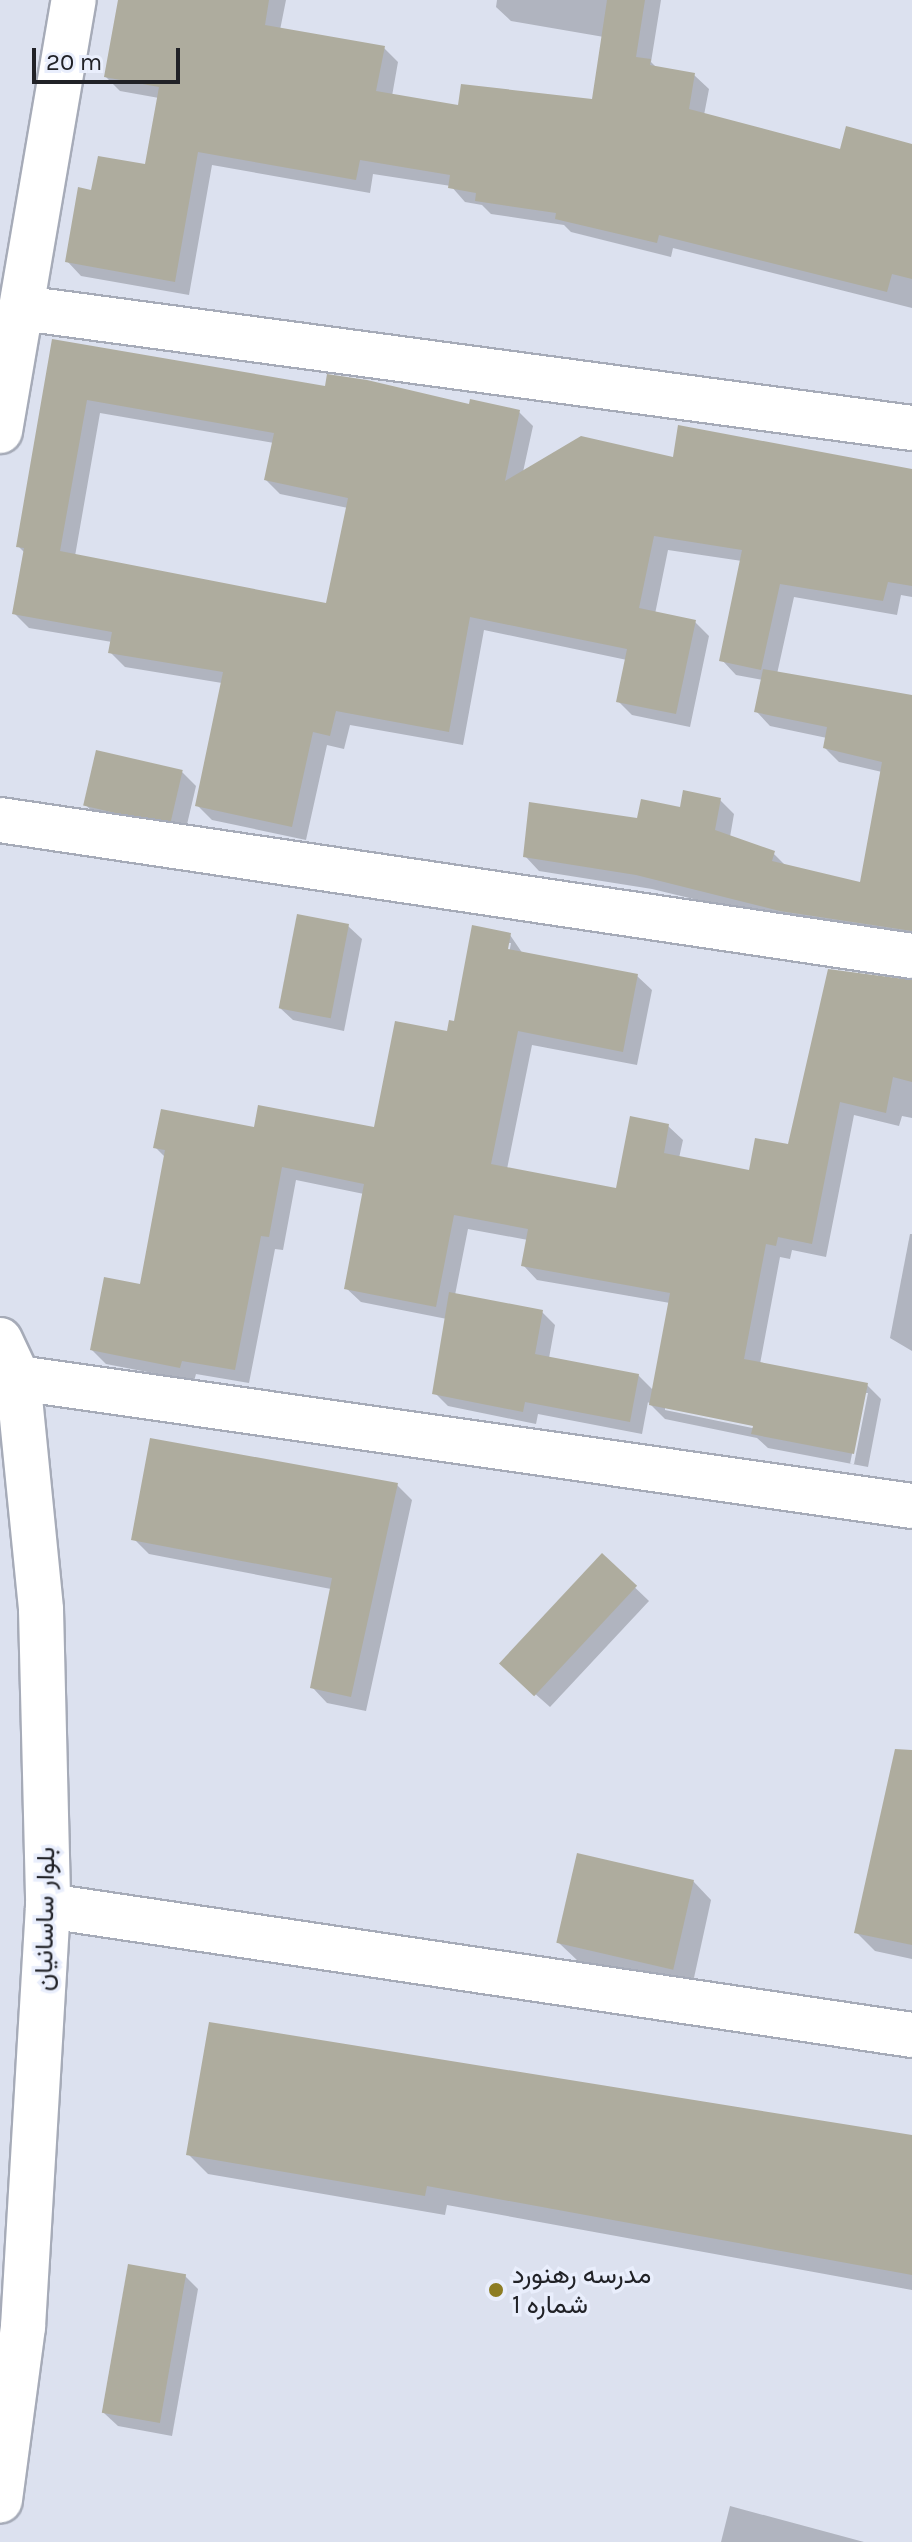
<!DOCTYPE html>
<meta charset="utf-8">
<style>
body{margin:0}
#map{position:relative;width:912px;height:2542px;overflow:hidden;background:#dce1ef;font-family:Karla,Vazirmatn,sans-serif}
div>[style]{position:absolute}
.shadow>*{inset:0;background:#0003}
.building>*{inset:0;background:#aeac9e;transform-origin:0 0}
.roads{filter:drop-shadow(2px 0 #a6abb8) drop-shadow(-2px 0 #a6abb8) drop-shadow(0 2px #a6abb8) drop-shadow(0 -2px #a6abb8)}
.minor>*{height:44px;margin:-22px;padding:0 22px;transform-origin:22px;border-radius:22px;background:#fff}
.trunk>*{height:44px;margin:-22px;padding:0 22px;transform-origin:22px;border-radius:22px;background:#fff}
.dots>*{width:22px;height:22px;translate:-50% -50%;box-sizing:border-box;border:4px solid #e9eefc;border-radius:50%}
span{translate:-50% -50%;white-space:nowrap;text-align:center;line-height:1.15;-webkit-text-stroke:7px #e9eefc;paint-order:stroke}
.street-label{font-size:26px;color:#212227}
.poi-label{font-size:26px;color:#212227}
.left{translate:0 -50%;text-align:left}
.scale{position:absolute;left:32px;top:48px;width:148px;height:36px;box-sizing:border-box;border:4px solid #212227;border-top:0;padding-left:10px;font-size:24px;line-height:28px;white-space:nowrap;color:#212227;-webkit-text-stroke:6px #e9eefc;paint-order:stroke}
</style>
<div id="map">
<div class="shadow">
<i style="clip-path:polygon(120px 0,286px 0,280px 30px,384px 48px,398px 62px,392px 96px,460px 107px,593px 102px,604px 37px,511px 21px,496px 7px,497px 0,661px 0,651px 62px,658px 69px,694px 75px,709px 89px,704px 115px,841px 152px,912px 146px,912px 308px,673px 248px,671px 257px,571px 232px,564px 225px,491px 214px,482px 205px,465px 202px,451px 186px,373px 174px,370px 193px,212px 165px,189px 295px,81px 276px,67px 261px,93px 192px,147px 166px,159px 98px,120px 91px,106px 77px)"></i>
<i style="clip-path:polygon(evenodd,54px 341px,326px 388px,519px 412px,533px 426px,523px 472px,675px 459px,680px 428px,912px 470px,912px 597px,901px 595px,897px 615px,794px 597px,777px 674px,912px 696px,912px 936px,764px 916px,652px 889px,539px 871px,525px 856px,720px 800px,734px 814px,730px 837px,773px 853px,787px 867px,862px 885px,882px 772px,839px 762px,825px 748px,827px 738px,770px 726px,756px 711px,763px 680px,736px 675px,722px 660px,742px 561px,668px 550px,655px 614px,695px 622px,709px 636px,690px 727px,632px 715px,618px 701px,627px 660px,484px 630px,463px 745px,350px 725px,344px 749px,327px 745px,306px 840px,212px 820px,197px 805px,222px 683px,125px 667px,111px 653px,112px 642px,29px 628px,14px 613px,25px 553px,18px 546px,54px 341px,100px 413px,274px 443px,266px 480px,280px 494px,348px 508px,327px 606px,75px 556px,100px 413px)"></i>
<i style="clip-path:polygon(182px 772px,196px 786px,185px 833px,98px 818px,85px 804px)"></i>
<i style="clip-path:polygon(348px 926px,362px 939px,344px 1031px,293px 1020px,279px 1007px)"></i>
<i style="clip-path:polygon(evenodd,510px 935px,523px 954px,637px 976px,652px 990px,637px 1065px,532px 1045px,507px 1169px,618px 1190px,668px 1126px,683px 1140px,679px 1158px,750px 1172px,790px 1147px,912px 1002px,912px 1118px,902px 1116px,899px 1126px,854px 1115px,826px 1257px,792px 1250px,790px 1259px,780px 1257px,760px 1364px,867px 1385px,881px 1399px,868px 1467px,768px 1448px,757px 1438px,665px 1419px,648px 1402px,642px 1434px,538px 1414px,536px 1424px,448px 1406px,435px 1393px,447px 1319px,361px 1302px,346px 1288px,364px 1194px,296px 1180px,283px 1250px,275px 1249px,249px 1383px,196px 1374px,194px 1381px,106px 1364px,92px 1350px,141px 1287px,166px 1158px,156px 1148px,256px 1129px,376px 1129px,448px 1034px,510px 935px,507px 943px,511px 943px,508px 959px,507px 943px,510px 935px,468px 1229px,528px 1240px,523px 1265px,537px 1280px,670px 1303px,654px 1391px,638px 1375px,549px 1358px,555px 1325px,542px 1312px,455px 1295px,468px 1229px,510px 935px,864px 1393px,868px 1393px,854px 1464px,850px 1464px,864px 1393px,510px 935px,665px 1406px,763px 1426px,762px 1430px,665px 1410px,665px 1406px)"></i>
<i style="clip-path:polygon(910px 1234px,912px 1234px,912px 1351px,890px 1338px)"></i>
<i style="clip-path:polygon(397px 1485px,412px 1500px,366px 1711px,327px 1703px,312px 1687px,331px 1589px,149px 1554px,134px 1539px)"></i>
<i style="clip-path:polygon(602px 1556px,649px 1601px,550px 1707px,515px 1676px)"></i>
<i style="clip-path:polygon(912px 1793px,912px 1959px,875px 1951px,856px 1932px)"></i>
<i style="clip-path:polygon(693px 1881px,711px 1900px,692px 1987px,578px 1961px,559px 1943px)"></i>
<i style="clip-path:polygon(912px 2138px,912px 2290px,447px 2205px,445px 2215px,208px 2174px,188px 2154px)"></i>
<i style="clip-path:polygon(185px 2276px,198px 2289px,172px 2436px,118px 2426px,104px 2413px)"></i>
<i style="clip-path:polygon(730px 2506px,864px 2542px,721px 2542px)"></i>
</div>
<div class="building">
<i style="clip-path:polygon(118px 0,269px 0,265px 25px,385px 46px,376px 91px,458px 105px,461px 84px,592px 99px,607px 0,645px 0,636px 57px,651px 59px,650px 65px,695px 73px,689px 109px,840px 149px,846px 126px,912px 144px,912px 279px,892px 274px,887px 292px,659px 235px,657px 243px,555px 219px,556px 213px,475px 201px,476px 193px,448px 188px,450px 175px,360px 160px,356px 180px,198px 152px,175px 282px,65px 262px,78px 187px,91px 190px,98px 156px,145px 164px,159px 87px,104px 77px)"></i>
<i style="clip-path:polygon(evenodd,52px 339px,325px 386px,327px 374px,367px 380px,469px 404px,470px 399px,520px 410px,505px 481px,581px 436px,673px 457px,678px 425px,912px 469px,912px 586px,888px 582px,883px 601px,780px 584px,761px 670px,719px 661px,742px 550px,654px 536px,639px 608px,696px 620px,676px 714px,616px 702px,627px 649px,470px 617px,449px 732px,336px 711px,330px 736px,313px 732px,292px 827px,195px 806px,223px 672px,108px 653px,112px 632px,12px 614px,24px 548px,16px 547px,52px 339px,87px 400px,274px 433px,264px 480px,348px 498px,326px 603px,60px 551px,87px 400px)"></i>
<i style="clip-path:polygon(763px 669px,912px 695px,912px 931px,780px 911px,636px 875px,523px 857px,529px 802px,637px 818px,641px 799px,680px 807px,683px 790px,721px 798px,715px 830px,775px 851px,772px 861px,860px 882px,882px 762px,823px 748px,827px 727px,754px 712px)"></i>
<i style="left:96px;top:750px;width:89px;height:57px;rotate:13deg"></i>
<i style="left:297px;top:914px;width:53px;height:96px;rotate:11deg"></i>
<i style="clip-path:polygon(472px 925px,511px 933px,508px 949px,638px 974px,623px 1052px,518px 1031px,491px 1164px,616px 1188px,630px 1116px,669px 1124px,664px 1153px,749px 1170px,755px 1138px,788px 1144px,828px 969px,912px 980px,912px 1082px,893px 1077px,886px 1113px,840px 1102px,812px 1244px,778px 1237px,776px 1246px,766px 1244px,744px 1359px,868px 1383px,854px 1454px,751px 1434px,753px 1426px,649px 1405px,670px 1293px,521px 1266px,528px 1229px,454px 1215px,436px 1307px,344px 1289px,364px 1184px,282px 1167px,269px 1237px,261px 1236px,235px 1370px,182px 1361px,180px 1368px,90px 1350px,104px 1277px,140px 1284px,165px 1150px,153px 1148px,161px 1109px,254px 1127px,258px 1105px,374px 1127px,395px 1021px,447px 1031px,449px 1020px,454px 1021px)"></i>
<i style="clip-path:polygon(449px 1292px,543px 1310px,535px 1354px,639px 1374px,630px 1422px,525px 1402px,523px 1412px,432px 1394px)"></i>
<i style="clip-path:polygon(150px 1438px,398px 1483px,351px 1697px,310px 1688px,332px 1578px,131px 1540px)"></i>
<i style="left:602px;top:1553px;width:48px;height:151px;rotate:43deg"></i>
<i style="clip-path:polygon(895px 1749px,912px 1750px,912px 1945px,854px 1933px)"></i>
<i style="left:577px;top:1853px;width:120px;height:92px;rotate:13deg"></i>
<i style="clip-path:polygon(209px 2022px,912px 2135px,912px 2275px,427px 2186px,425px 2196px,186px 2155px)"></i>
<i style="left:128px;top:2264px;width:59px;height:151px;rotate:10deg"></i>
</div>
<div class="roads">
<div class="minor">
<i style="left:22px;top:308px;width:898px;rotate:7.68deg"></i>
<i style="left:0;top:431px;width:437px;rotate:-80.3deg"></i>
<i style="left:0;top:820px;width:922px;rotate:8.48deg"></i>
<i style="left:18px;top:1378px;width:903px;rotate:8.15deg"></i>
<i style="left:48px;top:1906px;width:874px;rotate:8.49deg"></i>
</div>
<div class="trunk">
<i style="left:0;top:1340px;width:42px;rotate:64.7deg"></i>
<i style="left:18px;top:1378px;width:233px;rotate:84.3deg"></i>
<i style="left:41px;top:1610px;width:296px;rotate:88.6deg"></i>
<i style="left:48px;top:1906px;width:422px;rotate:93.4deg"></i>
<i style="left:23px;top:2327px;width:175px;rotate:97.6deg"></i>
</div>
</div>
<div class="dots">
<i style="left:496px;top:2290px;background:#8d7d24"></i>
</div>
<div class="street-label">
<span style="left:45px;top:1919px;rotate:-89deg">بلوار ساسانیان</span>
</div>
<div class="poi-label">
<span class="left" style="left:512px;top:2290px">مدرسه رهنورد<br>شماره 1</span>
</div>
<div class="scale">20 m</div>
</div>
